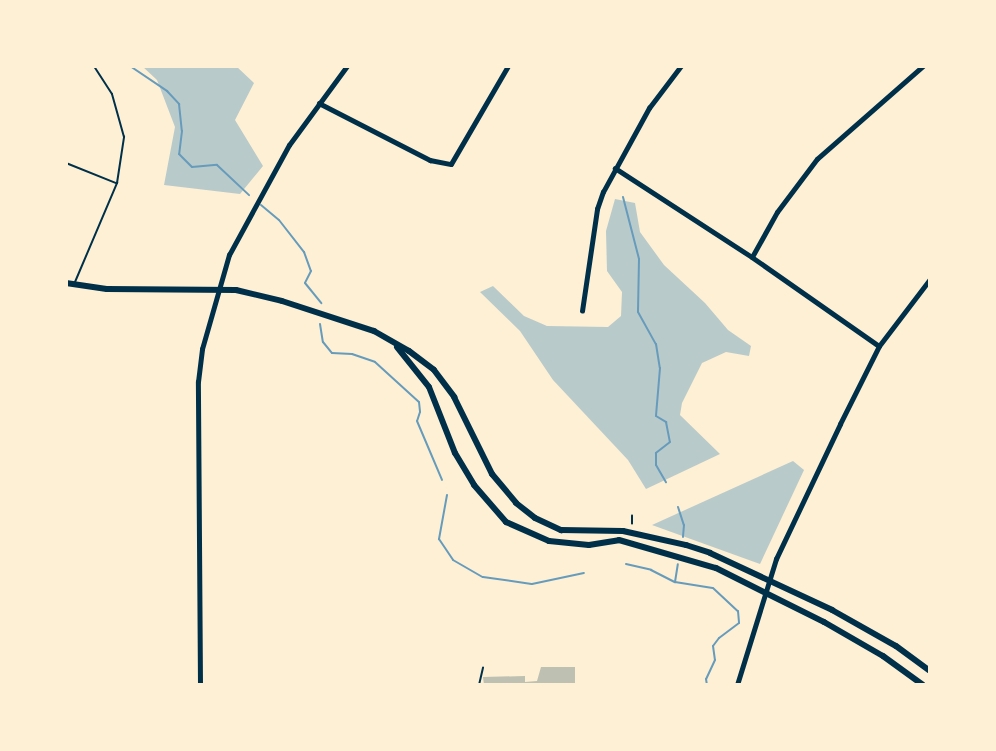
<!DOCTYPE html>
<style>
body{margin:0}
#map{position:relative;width:996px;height:751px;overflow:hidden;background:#fdf0d5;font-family:Lato,sans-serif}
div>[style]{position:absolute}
.green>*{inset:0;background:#b9caca}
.stream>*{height:2px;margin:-1px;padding:0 1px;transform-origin:1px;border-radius:1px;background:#669bbc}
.building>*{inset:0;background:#bec0b2}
.path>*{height:1.5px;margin:-0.75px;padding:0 0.75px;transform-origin:0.75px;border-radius:0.75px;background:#003049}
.service>*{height:2px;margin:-1px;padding:0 1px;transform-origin:1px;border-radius:1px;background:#003049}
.minor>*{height:4.5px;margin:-2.25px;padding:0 2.25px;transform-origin:2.25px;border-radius:2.25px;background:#003049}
.tertiary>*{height:6px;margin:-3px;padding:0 3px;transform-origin:3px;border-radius:3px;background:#003049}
span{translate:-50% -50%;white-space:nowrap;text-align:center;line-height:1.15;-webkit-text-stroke:6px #fdf0d5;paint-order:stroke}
.frame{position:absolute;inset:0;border:68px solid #fdf0d5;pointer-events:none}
</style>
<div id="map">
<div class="green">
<i style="clip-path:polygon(142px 66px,236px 66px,254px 83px,235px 120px,263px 166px,240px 194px,164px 185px,175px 127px,157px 80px)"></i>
<i style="clip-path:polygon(615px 199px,635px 203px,640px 232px,664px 265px,705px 303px,728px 330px,751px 346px,749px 356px,726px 352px,702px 363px,682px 403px,680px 415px,720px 454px,646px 489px,628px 460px,553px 380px,520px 331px,480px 292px,493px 286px,524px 316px,547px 326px,608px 327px,621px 316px,622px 292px,607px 271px,606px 231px)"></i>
<i style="clip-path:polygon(793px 461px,804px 470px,760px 564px,652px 525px)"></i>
</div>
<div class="stream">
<i style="left:130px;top:66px;width:45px;rotate:34deg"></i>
<i style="left:167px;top:91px;width:18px;rotate:47deg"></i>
<i style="left:179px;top:104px;width:27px;rotate:84deg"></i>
<i style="left:182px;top:131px;width:23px;rotate:97deg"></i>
<i style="left:179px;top:154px;width:18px;rotate:45deg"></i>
<i style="left:192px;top:167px;width:25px;rotate:-5deg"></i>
<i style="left:217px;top:165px;width:44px;rotate:43.2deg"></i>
<i style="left:623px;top:197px;width:64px;rotate:75.5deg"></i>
<i style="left:639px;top:259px;width:53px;rotate:91.1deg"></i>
<i style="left:638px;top:312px;width:37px;rotate:61deg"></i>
<i style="left:656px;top:344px;width:24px;rotate:81deg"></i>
<i style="left:660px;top:368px;width:48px;rotate:94.8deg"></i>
<i style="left:656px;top:416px;width:12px;rotate:31deg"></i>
<i style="left:666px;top:422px;width:20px;rotate:79deg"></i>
<i style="left:670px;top:442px;width:18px;rotate:142deg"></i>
<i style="left:656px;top:453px;width:12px;rotate:90deg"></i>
<i style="left:656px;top:465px;width:20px;rotate:60deg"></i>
<i style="left:261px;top:205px;width:23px;rotate:40deg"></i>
<i style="left:279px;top:220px;width:41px;rotate:52deg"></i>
<i style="left:304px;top:252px;width:20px;rotate:70deg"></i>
<i style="left:311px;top:271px;width:13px;rotate:117deg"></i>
<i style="left:305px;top:283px;width:26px;rotate:51deg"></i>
<i style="left:320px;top:324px;width:18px;rotate:81deg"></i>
<i style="left:323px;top:342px;width:14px;rotate:51deg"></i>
<i style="left:332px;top:353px;width:20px;rotate:3deg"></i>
<i style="left:352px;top:354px;width:24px;rotate:19deg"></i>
<i style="left:375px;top:362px;width:59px;rotate:42.3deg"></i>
<i style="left:419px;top:402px;width:10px;rotate:84deg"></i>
<i style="left:420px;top:412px;width:9px;rotate:108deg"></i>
<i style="left:417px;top:421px;width:64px;rotate:67deg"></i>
<i style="left:447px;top:495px;width:45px;rotate:100.3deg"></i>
<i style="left:439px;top:539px;width:25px;rotate:56deg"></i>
<i style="left:453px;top:560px;width:34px;rotate:30deg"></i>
<i style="left:483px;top:577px;width:49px;rotate:8.1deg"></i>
<i style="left:532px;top:584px;width:53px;rotate:-11.9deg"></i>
<i style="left:678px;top:507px;width:19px;rotate:72deg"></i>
<i style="left:684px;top:525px;width:12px;rotate:95deg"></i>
<i style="left:626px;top:564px;width:26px;rotate:13deg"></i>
<i style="left:651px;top:570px;width:27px;rotate:27deg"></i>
<i style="left:675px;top:582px;width:38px;rotate:9deg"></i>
<i style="left:713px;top:588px;width:34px;rotate:43deg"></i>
<i style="left:738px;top:611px;width:12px;rotate:85deg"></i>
<i style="left:739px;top:623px;width:25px;rotate:143deg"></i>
<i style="left:719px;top:638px;width:10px;rotate:127deg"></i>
<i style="left:713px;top:646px;width:14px;rotate:82deg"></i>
<i style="left:715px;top:660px;width:21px;rotate:115deg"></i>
<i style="left:706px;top:679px;width:6px;rotate:81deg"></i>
<i style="left:675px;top:582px;width:18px;rotate:-81deg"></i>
</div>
<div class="building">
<i style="clip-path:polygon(541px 667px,575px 667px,575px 685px,484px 685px,483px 677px,525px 676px,525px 682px,537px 681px)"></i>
</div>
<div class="path">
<i style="left:632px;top:524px;width:8px;rotate:-90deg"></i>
</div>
<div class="service">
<i style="left:66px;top:163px;width:54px;rotate:21.8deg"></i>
<i style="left:75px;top:282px;width:108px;rotate:-67deg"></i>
<i style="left:117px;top:183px;width:47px;rotate:-81.3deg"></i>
<i style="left:124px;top:137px;width:45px;rotate:-105.6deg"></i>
<i style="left:112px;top:94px;width:33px;rotate:-123deg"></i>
<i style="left:479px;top:685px;width:18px;rotate:-77deg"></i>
</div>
<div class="minor">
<i style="left:319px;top:103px;width:125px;rotate:27.2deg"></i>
<i style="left:430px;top:160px;width:21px;rotate:11deg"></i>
<i style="left:451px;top:164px;width:113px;rotate:-59.8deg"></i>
<i style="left:615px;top:168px;width:163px;rotate:33deg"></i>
<i style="left:752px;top:257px;width:155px;rotate:35deg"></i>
<i style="left:752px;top:257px;width:51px;rotate:-60.9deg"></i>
<i style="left:777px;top:212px;width:66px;rotate:-53deg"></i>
<i style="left:817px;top:159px;width:141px;rotate:-41.3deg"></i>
<i style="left:582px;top:311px;width:103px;rotate:-81.6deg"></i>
<i style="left:597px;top:209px;width:18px;rotate:-71deg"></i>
<i style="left:603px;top:192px;width:96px;rotate:-61.3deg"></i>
<i style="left:649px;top:108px;width:53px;rotate:-52.7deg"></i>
<i style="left:200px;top:685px;width:303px;rotate:-90.4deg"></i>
<i style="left:198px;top:382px;width:33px;rotate:-83deg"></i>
<i style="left:202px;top:349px;width:98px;rotate:-74deg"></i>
<i style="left:229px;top:255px;width:125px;rotate:-61.4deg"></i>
<i style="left:289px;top:145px;width:98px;rotate:-53.7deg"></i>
<i style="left:215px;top:685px;width:99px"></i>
<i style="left:737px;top:685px;width:132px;rotate:-72.8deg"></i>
<i style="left:776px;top:559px;width:149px;rotate:-64.6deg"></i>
<i style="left:840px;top:424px;width:87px;rotate:-63.4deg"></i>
<i style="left:879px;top:346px;width:84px;rotate:-52.7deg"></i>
</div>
<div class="tertiary">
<i style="left:66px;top:283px;width:41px;rotate:8.3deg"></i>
<i style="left:107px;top:289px;width:129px;rotate:0.4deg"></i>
<i style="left:236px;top:290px;width:47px;rotate:13.4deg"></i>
<i style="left:282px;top:301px;width:97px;rotate:18.1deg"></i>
<i style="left:374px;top:331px;width:40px;rotate:29.7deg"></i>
<i style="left:409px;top:351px;width:31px;rotate:37deg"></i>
<i style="left:434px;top:370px;width:34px;rotate:53deg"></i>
<i style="left:454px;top:397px;width:86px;rotate:63.7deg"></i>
<i style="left:492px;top:474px;width:38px;rotate:50deg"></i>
<i style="left:516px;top:503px;width:24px;rotate:38deg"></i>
<i style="left:535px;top:518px;width:29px;rotate:25deg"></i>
<i style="left:561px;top:530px;width:62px;rotate:0.9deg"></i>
<i style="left:623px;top:531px;width:65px;rotate:12.5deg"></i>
<i style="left:686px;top:545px;width:25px;rotate:18deg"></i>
<i style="left:710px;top:553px;width:135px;rotate:25deg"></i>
<i style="left:832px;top:610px;width:73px;rotate:29.4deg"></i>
<i style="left:896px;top:646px;width:42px;rotate:36.3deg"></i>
<i style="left:397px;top:347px;width:51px;rotate:51.3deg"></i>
<i style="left:429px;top:387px;width:71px;rotate:68.5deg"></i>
<i style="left:455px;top:453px;width:37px;rotate:59deg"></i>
<i style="left:474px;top:485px;width:49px;rotate:49.1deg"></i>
<i style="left:506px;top:522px;width:47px;rotate:23.8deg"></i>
<i style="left:549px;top:541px;width:40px;rotate:5.7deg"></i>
<i style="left:589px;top:545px;width:30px;rotate:-9deg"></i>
<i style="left:619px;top:540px;width:101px;rotate:16.1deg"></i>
<i style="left:716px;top:568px;width:121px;rotate:26.6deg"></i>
<i style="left:824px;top:622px;width:68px;rotate:30deg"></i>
<i style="left:883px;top:656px;width:49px;rotate:35.9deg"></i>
</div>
<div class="frame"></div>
</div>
